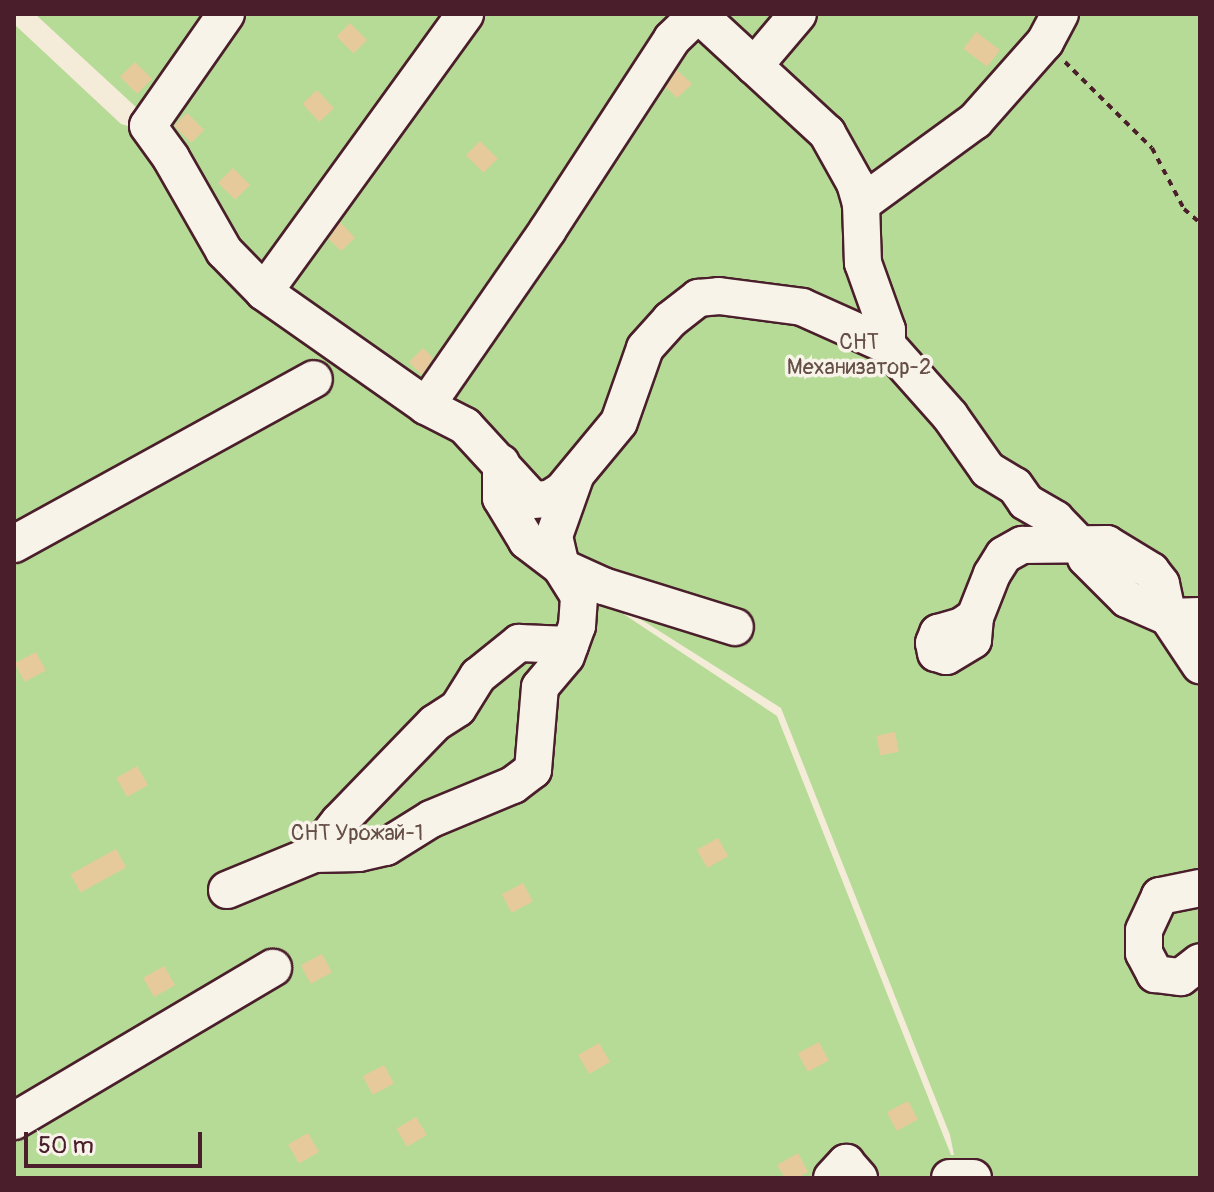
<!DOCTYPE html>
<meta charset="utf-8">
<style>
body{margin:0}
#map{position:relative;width:1214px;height:1192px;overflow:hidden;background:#f4ebd9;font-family:Pangolin,sans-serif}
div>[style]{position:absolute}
.green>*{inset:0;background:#b6db96}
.building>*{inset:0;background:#e7ca9b;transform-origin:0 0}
.path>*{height:4px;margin-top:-2px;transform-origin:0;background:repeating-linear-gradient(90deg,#4a1f2b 0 6px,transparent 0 12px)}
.roads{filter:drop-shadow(2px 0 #4a1f2b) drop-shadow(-2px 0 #4a1f2b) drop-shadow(0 2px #4a1f2b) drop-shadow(0 -2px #4a1f2b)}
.minor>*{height:36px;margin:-18px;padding:0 18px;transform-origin:18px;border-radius:18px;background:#f7f3e8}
span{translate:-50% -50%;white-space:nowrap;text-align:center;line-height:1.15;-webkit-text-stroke:7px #f7f3e8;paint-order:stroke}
.park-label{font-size:22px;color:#654e46}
.frame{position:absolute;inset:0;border:16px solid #4a1f2b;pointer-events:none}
.scale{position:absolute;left:24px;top:1132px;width:178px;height:36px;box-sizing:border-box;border:4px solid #4a1f2b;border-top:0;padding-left:10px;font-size:24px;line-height:28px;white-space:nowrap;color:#4a1f2b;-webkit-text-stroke:6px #f7f3e8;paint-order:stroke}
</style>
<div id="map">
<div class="green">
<i style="clip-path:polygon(evenodd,35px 14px,1200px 14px,1200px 1178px,14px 1178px,14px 24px,121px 124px,145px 131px,178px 158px,193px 204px,192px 216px,236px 289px,458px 443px,528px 511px,538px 510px,469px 424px,251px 273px,175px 143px,35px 14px,592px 576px,615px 603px,781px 708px,950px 1135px,954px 1155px,951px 1155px,777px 716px,613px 607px,592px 576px)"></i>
</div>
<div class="building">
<i style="left:350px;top:23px;width:24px;height:19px;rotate:45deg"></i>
<i style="left:976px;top:32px;width:30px;height:21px;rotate:37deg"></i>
<i style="left:135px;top:62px;width:24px;height:21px;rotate:45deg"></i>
<i style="clip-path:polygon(677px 70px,692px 84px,677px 98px,666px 87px)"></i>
<i style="left:317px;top:90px;width:25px;height:20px;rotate:47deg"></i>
<i style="left:187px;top:113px;width:24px;height:18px;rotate:45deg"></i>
<i style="left:480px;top:141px;width:25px;height:20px;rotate:45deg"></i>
<i style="left:233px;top:168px;width:24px;height:21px;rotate:45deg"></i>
<i style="clip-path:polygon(340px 222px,355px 238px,341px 251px,329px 239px)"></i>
<i style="clip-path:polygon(423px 348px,433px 358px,422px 375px,409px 362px)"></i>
<i style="left:36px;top:652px;width:21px;height:24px;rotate:62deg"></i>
<i style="left:895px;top:732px;width:20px;height:19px;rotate:79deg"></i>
<i style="left:137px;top:766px;width:22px;height:24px;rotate:60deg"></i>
<i style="left:718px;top:838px;width:21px;height:24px;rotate:61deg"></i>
<i style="left:116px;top:849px;width:21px;height:52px;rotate:61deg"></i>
<i style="left:523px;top:883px;width:21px;height:24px;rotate:62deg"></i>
<i style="left:322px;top:954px;width:21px;height:24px;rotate:62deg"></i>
<i style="left:164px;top:966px;width:22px;height:24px;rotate:60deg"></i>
<i style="left:819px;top:1042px;width:21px;height:24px;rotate:62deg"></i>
<i style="left:599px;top:1043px;width:22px;height:24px;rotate:60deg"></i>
<i style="left:384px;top:1065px;width:21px;height:24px;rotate:62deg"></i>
<i style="left:908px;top:1101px;width:21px;height:24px;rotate:62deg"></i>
<i style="left:416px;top:1117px;width:21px;height:23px;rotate:59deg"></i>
<i style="left:308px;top:1133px;width:22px;height:23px;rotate:60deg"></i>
<i style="clip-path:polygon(798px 1153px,808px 1172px,797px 1178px,785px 1178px,777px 1165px)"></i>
</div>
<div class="path">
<i style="left:1065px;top:62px;width:122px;rotate:44.7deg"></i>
<i style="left:1152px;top:148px;width:69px;rotate:62.3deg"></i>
<i style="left:1184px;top:209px;width:21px;rotate:41deg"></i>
</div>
<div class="roads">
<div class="minor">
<i style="left:226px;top:14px;width:136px;rotate:124.9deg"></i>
<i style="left:148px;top:126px;width:39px;rotate:54deg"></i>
<i style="left:171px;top:158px;width:107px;rotate:60.3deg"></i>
<i style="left:224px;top:251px;width:57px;rotate:45.7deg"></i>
<i style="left:264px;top:292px;width:198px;rotate:35.1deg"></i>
<i style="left:426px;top:406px;width:44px;rotate:27.1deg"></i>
<i style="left:465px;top:426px;width:100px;rotate:47.4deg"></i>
<i style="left:533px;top:500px;width:16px;rotate:-4deg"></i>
<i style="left:549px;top:499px;width:15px;rotate:-32deg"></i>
<i style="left:562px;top:491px;width:89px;rotate:-50.4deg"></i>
<i style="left:619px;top:422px;width:78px;rotate:-70.6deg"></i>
<i style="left:645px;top:348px;width:38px;rotate:-48deg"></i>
<i style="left:670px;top:320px;width:36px;rotate:-38deg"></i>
<i style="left:698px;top:298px;width:21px;rotate:-5deg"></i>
<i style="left:719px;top:296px;width:84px;rotate:7.5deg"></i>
<i style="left:802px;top:307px;width:93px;rotate:24.1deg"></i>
<i style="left:887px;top:345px;width:95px;rotate:48.4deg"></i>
<i style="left:950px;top:416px;width:66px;rotate:54.9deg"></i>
<i style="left:988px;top:470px;width:31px;rotate:31deg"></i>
<i style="left:1015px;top:486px;width:19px;rotate:55deg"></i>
<i style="left:1026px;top:502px;width:34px;rotate:30deg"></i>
<i style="left:1055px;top:519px;width:37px;rotate:46deg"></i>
<i style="left:1081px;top:546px;width:13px;rotate:67deg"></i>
<i style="left:1086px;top:558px;width:58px;rotate:45deg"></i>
<i style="left:1127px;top:599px;width:45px;rotate:23.7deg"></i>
<i style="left:1168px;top:617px;width:32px;rotate:-2deg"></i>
<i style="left:698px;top:14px;width:176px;rotate:42.7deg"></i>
<i style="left:827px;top:133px;width:57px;rotate:60.8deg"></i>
<i style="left:855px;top:183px;width:22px;rotate:74deg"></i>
<i style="left:861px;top:204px;width:59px;rotate:88.1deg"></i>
<i style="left:863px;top:263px;width:71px;rotate:70.3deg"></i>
<i style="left:887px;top:330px;width:15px;rotate:90deg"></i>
<i style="left:754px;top:66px;width:68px;rotate:-49.8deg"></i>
<i style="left:861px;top:204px;width:141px;rotate:-36.1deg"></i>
<i style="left:975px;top:121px;width:106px;rotate:-48.5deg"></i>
<i style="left:1045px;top:42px;width:32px;rotate:-62deg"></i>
<i style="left:264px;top:292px;width:343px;rotate:-54.1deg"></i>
<i style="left:426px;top:406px;width:213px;rotate:-55.3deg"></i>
<i style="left:547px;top:231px;width:229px;rotate:-56.9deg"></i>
<i style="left:672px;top:39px;width:36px;rotate:-44deg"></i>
<i style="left:575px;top:477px;width:63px;rotate:109.6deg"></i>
<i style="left:554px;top:536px;width:32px;rotate:77deg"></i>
<i style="left:561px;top:567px;width:46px;rotate:24.3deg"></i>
<i style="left:603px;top:586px;width:138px;rotate:17.3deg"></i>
<i style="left:14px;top:544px;width:342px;rotate:-28.8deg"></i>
<i style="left:975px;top:617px;width:23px;rotate:95deg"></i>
<i style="left:973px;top:640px;width:31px;rotate:149deg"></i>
<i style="left:946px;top:656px;width:10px;rotate:-163deg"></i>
<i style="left:936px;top:653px;width:10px;rotate:-101deg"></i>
<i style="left:934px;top:643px;width:11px;rotate:-68deg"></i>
<i style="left:938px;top:633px;width:25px;rotate:-16deg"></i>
<i style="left:962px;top:626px;width:16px;rotate:-35deg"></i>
<i style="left:975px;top:617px;width:46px;rotate:-68.4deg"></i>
<i style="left:992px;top:574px;width:22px;rotate:-58deg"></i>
<i style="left:1004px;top:555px;width:21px;rotate:-29deg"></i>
<i style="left:1022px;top:545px;width:85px;rotate:-0.7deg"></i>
<i style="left:1107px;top:544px;width:52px;rotate:31.5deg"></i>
<i style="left:1151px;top:571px;width:16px;rotate:52deg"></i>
<i style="left:1161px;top:584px;width:34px;rotate:78deg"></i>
<i style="left:1168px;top:617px;width:58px;rotate:56.3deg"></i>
<i style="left:314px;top:854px;width:41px;rotate:-52deg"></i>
<i style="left:339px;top:822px;width:138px;rotate:-45.9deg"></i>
<i style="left:435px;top:723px;width:27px;rotate:-33deg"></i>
<i style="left:458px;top:708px;width:38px;rotate:-58deg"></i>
<i style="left:478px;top:676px;width:53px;rotate:-38.8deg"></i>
<i style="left:519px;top:643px;width:51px;rotate:2.2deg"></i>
<i style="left:1200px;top:888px;width:41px;rotate:168.7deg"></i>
<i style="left:1160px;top:896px;width:38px;rotate:115deg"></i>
<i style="left:1144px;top:931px;width:22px;rotate:90deg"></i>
<i style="left:1144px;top:953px;width:24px;rotate:62deg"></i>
<i style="left:1155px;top:974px;width:26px;rotate:7deg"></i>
<i style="left:1181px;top:977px;width:24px;rotate:-38deg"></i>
<i style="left:227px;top:890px;width:94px;rotate:-22.5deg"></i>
<i style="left:314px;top:854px;width:45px;rotate:-1.3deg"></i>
<i style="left:359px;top:853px;width:28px;rotate:-13deg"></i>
<i style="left:386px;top:847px;width:53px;rotate:-31.9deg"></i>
<i style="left:431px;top:819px;width:89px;rotate:-22.5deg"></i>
<i style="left:513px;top:785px;width:25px;rotate:-37deg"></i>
<i style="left:533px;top:770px;width:83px;rotate:-85.2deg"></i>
<i style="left:540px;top:687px;width:40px;rotate:-50deg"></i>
<i style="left:566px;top:656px;width:32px;rotate:-70deg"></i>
<i style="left:577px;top:626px;width:30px;rotate:-86deg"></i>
<i style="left:579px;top:596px;width:34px;rotate:-122deg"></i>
<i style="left:561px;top:567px;width:43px;rotate:-142.6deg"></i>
<i style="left:527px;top:541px;width:50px;rotate:-121.2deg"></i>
<i style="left:501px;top:498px;width:35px;rotate:-90deg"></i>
<i style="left:14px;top:1121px;width:301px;rotate:-30.6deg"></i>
<i style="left:832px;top:1178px;width:21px;rotate:-47deg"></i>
<i style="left:846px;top:1163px;width:20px;rotate:49deg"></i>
<i style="left:950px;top:1178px;width:23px"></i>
</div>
</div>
<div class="park-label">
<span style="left:859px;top:355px">СНТ<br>Механизатор-2</span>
<span style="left:357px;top:834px">СНТ Урожай-1</span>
</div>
<div class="frame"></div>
<div class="scale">50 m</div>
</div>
